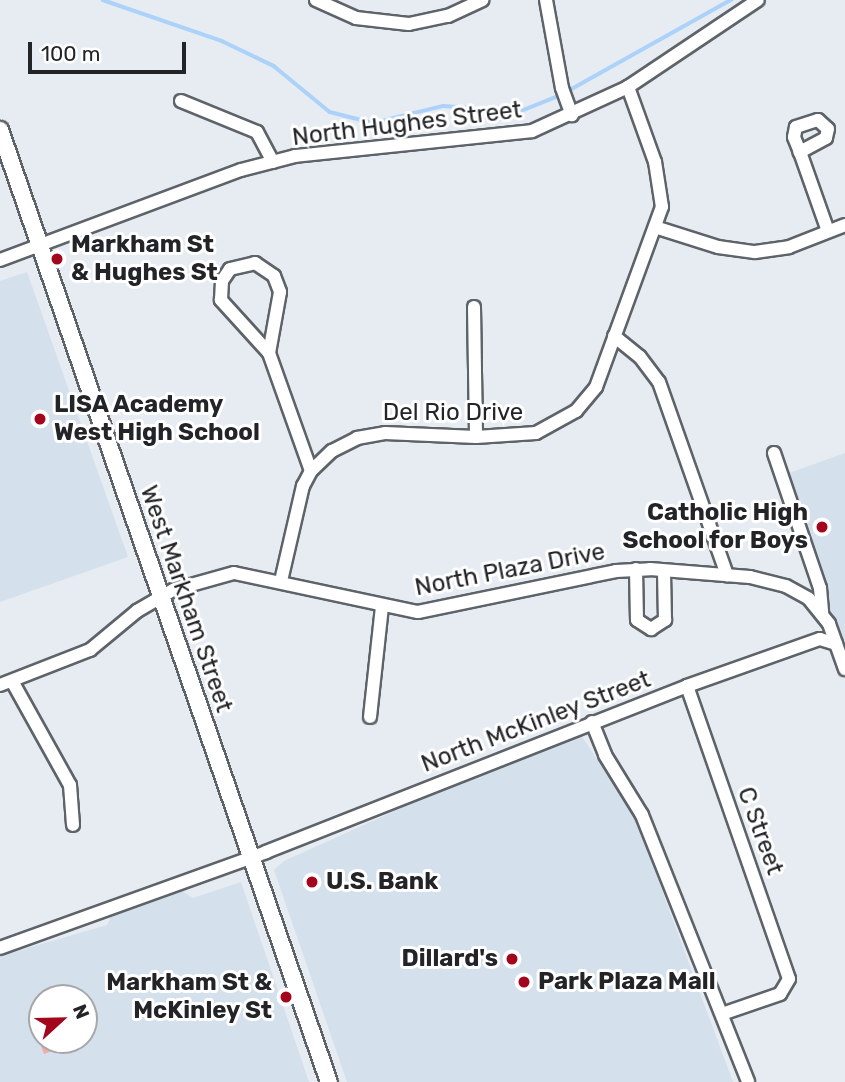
<!DOCTYPE html>
<style>
body{margin:0}
#map{position:relative;width:845px;height:1082px;overflow:hidden;background:#e6ecf2;font-family:Rubik,sans-serif}
div>[style]{position:absolute}
.built>*{inset:0;background:#d4e0ec}
.green>*{inset:0;background:#f7aaa5}
.stream>*{height:3.5px;margin:-1.75px;padding:0 1.75px;transform-origin:1.75px;border-radius:1.75px;background:#acd2f9}
.roads{filter:drop-shadow(2px 0 #5e6369) drop-shadow(-2px 0 #5e6369) drop-shadow(0 2px #5e6369) drop-shadow(0 -2px #5e6369)}
.minor>*{height:12px;margin:-6px;padding:0 6px;transform-origin:6px;border-radius:6px;background:#fff}
.major>*{height:16px;margin:-8px;padding:0 8px;transform-origin:8px;border-radius:8px;background:#fff}
.dots>*{width:19px;height:19px;translate:-50% -50%;box-sizing:border-box;border:4px solid #fff;border-radius:50%}
span{translate:-50% -50%;white-space:nowrap;text-align:center;line-height:1.15;-webkit-text-stroke:6px #fff;paint-order:stroke}
.street-label{font-size:24px;color:#222427}
.poi-label{font-size:24px;color:#222427;font-weight:700}
.left{translate:0 -50%;text-align:left}
.right{translate:-100% -50%;text-align:right}
.north{position:absolute;left:28px;top:984px;width:70px;height:70px;box-sizing:border-box;background:#fff;border:2px solid #a7a7a9;border-radius:50%;rotate:68deg;font-size:19px;font-weight:700;line-height:28px;text-align:center;color:#222427}
.north::after{content:'';display:block;margin:auto;width:24px;height:32px;background:#a2051c;clip-path:polygon(50% 0,100% 100%,50% 72%,0 100%)}
.scale{position:absolute;left:28px;top:42px;width:158px;height:32px;box-sizing:border-box;border:4px solid #222427;border-top:0;padding-left:9px;font-size:21px;line-height:24px;white-space:nowrap;color:#222427;-webkit-text-stroke:5px #fff;paint-order:stroke}
</style>
<div id="map">
<div class="built">
<i style="clip-path:polygon(27px 272px,128px 557px,0 602px,0 281px)"></i>
<i style="clip-path:polygon(845px 453px,845px 669px,781px 476px)"></i>
<i style="clip-path:polygon(581px 735px,634px 815px,733px 1082px,347px 1082px,274px 870px,284px 861px,448px 787px)"></i>
<i style="clip-path:polygon(evenodd,241px 882px,309px 1082px,0 1082px,0 956px,107px 925px,111px 917px,182px 891px,193px 898px,241px 882px,42px 998px,84px 998px,84px 1040px,42px 1040px,42px 998px)"></i>
</div>
<div class="green">
<i style="clip-path:polygon(42px 999px,42px 1040px,80px 1040px,44px 1054px,29px 1013px,33px 1003px)"></i>
</div>
<div class="stream">
<i style="left:103px;top:0;width:126px;rotate:19deg"></i>
<i style="left:222px;top:41px;width:58px;rotate:25.7deg"></i>
<i style="left:274px;top:66px;width:72px;rotate:39.4deg"></i>
<i style="left:330px;top:112px;width:44px;rotate:14.3deg"></i>
<i style="left:373px;top:123px;width:72px;rotate:-13.7deg"></i>
<i style="left:443px;top:106px;width:26px;rotate:4deg"></i>
<i style="left:469px;top:108px;width:21px;rotate:29deg"></i>
<i style="left:487px;top:118px;width:14px;rotate:4deg"></i>
<i style="left:501px;top:119px;width:65px;rotate:-21.8deg"></i>
<i style="left:568px;top:91px;width:187px;rotate:-29.2deg"></i>
</div>
<div class="roads">
<div class="minor">
<i style="left:316px;top:0;width:44px;rotate:24.2deg"></i>
<i style="left:356px;top:18px;width:53px;rotate:6.5deg"></i>
<i style="left:409px;top:24px;width:40px;rotate:-12deg"></i>
<i style="left:448px;top:16px;width:38px;rotate:-25deg"></i>
<i style="left:546px;top:0;width:89px;rotate:79.7deg"></i>
<i style="left:562px;top:88px;width:29px;rotate:70deg"></i>
<i style="left:181px;top:101px;width:82px;rotate:22.2deg"></i>
<i style="left:257px;top:132px;width:34px;rotate:62deg"></i>
<i style="left:818px;top:120px;width:13px;rotate:42deg"></i>
<i style="left:828px;top:129px;width:9px;rotate:103deg"></i>
<i style="left:826px;top:138px;width:30px;rotate:152deg"></i>
<i style="left:800px;top:152px;width:16px;rotate:-112deg"></i>
<i style="left:794px;top:137px;width:10px;rotate:-79deg"></i>
<i style="left:796px;top:127px;width:23px;rotate:-18deg"></i>
<i style="left:800px;top:152px;width:84px;rotate:70.5deg"></i>
<i style="left:658px;top:228px;width:63px;rotate:17.6deg"></i>
<i style="left:718px;top:247px;width:37px;rotate:8deg"></i>
<i style="left:755px;top:252px;width:34px;rotate:-8deg"></i>
<i style="left:789px;top:247px;width:60px;rotate:-21.4deg"></i>
<i style="left:0;top:260px;width:257px;rotate:-20.5deg"></i>
<i style="left:241px;top:170px;width:56px;rotate:-14.5deg"></i>
<i style="left:295px;top:156px;width:238px;rotate:-6deg"></i>
<i style="left:532px;top:131px;width:106px;rotate:-24.6deg"></i>
<i style="left:628px;top:87px;width:156px;rotate:-33.8deg"></i>
<i style="left:255px;top:263px;width:23px;rotate:34deg"></i>
<i style="left:274px;top:276px;width:17px;rotate:69deg"></i>
<i style="left:280px;top:292px;width:62px;rotate:100.2deg"></i>
<i style="left:269px;top:353px;width:72px;rotate:-132.2deg"></i>
<i style="left:221px;top:300px;width:19px;rotate:-87deg"></i>
<i style="left:222px;top:281px;width:14px;rotate:-56deg"></i>
<i style="left:230px;top:269px;width:26px;rotate:-13deg"></i>
<i style="left:474px;top:307px;width:130px;rotate:89.1deg"></i>
<i style="left:614px;top:336px;width:33px;rotate:39deg"></i>
<i style="left:640px;top:357px;width:31px;rotate:53deg"></i>
<i style="left:659px;top:382px;width:205px;rotate:70.6deg"></i>
<i style="left:269px;top:353px;width:125px;rotate:70.4deg"></i>
<i style="left:774px;top:453px;width:143px;rotate:71.2deg"></i>
<i style="left:820px;top:588px;width:25px;rotate:85deg"></i>
<i style="left:636px;top:569px;width:51px;rotate:88.9deg"></i>
<i style="left:637px;top:620px;width:17px;rotate:33deg"></i>
<i style="left:651px;top:629px;width:17px;rotate:-33deg"></i>
<i style="left:665px;top:620px;width:49px;rotate:-91.2deg"></i>
<i style="left:281px;top:581px;width:98px;rotate:-77deg"></i>
<i style="left:303px;top:486px;width:17px;rotate:-62deg"></i>
<i style="left:311px;top:471px;width:29px;rotate:-44deg"></i>
<i style="left:332px;top:451px;width:28px;rotate:-27deg"></i>
<i style="left:357px;top:438px;width:28px;rotate:-10deg"></i>
<i style="left:385px;top:433px;width:91px;rotate:2.5deg"></i>
<i style="left:476px;top:437px;width:60px;rotate:-3.8deg"></i>
<i style="left:536px;top:433px;width:46px;rotate:-28.8deg"></i>
<i style="left:576px;top:411px;width:31px;rotate:-50deg"></i>
<i style="left:596px;top:387px;width:192px;rotate:-69.9deg"></i>
<i style="left:662px;top:207px;width:46px;rotate:-98.8deg"></i>
<i style="left:655px;top:162px;width:80px;rotate:-109.8deg"></i>
<i style="left:12px;top:681px;width:119px;rotate:60.9deg"></i>
<i style="left:70px;top:785px;width:40px;rotate:85.7deg"></i>
<i style="left:0;top:685px;width:97px;rotate:-21.3deg"></i>
<i style="left:90px;top:650px;width:61px;rotate:-39.7deg"></i>
<i style="left:137px;top:611px;width:42px;rotate:-30.3deg"></i>
<i style="left:173px;top:590px;width:63px;rotate:-15.6deg"></i>
<i style="left:234px;top:573px;width:188px;rotate:12deg"></i>
<i style="left:418px;top:612px;width:202px;rotate:-11.7deg"></i>
<i style="left:616px;top:571px;width:34px;rotate:-3deg"></i>
<i style="left:650px;top:569px;width:100px;rotate:4.6deg"></i>
<i style="left:750px;top:577px;width:37px;rotate:14deg"></i>
<i style="left:786px;top:586px;width:26px;rotate:29deg"></i>
<i style="left:809px;top:599px;width:32px;rotate:51deg"></i>
<i style="left:829px;top:624px;width:48px;rotate:70.4deg"></i>
<i style="left:687px;top:686px;width:310px;rotate:70.8deg"></i>
<i style="left:789px;top:979px;width:17px;rotate:121deg"></i>
<i style="left:780px;top:994px;width:61px;rotate:161deg"></i>
<i style="left:370px;top:717px;width:112px;rotate:-83.8deg"></i>
<i style="left:592px;top:722px;width:35px;rotate:68deg"></i>
<i style="left:605px;top:755px;width:70px;rotate:58.3deg"></i>
<i style="left:642px;top:815px;width:287px;rotate:68.3deg"></i>
<i style="left:0;top:948px;width:283px;rotate:-19.8deg"></i>
<i style="left:266px;top:852px;width:453px;rotate:-21.5deg"></i>
<i style="left:687px;top:686px;width:141px;rotate:-19.5deg"></i>
<i style="left:820px;top:639px;width:17px;rotate:17deg"></i>
</div>
<div class="major">
<i style="left:0;top:130px;width:1007px;rotate:70.94deg"></i>
</div>
</div>
<div class="dots">
<i style="left:57px;top:259px;background:#a2051c"></i>
<i style="left:40px;top:419px;background:#a2051c"></i>
<i style="left:822px;top:527px;background:#a2051c"></i>
<i style="left:312px;top:882px;background:#a2051c"></i>
<i style="left:512px;top:959px;background:#a2051c"></i>
<i style="left:524px;top:982px;background:#a2051c"></i>
<i style="left:286px;top:997px;background:#a2051c"></i>
</div>
<div class="street-label">
<span style="left:407px;top:124px;rotate:-7deg">North Hughes Street</span>
<span style="left:453px;top:413px">Del Rio Drive</span>
<span style="left:510px;top:570px;rotate:-11deg">North Plaza Drive</span>
<span style="left:186px;top:599px;rotate:71deg">West Markham Street</span>
<span style="left:536px;top:722px;rotate:-21deg">North McKinley Street</span>
<span style="left:760px;top:831px;rotate:70deg">C Street</span>
</div>
<div class="poi-label">
<span class="left" style="left:71px;top:259px">Markham St<br>&amp; Hughes St</span>
<span class="left" style="left:54px;top:419px">LISA Academy<br>West High School</span>
<span class="right" style="left:808px;top:527px">Catholic High<br>School for Boys</span>
<span class="left" style="left:326px;top:882px">U.S. Bank</span>
<span class="right" style="left:498px;top:959px">Dillard's</span>
<span class="left" style="left:538px;top:982px">Park Plaza Mall</span>
<span class="right" style="left:272px;top:997px">Markham St &amp;<br>McKinley St</span>
</div>
<div class="north">N</div>
<div class="scale">100 m</div>
</div>
